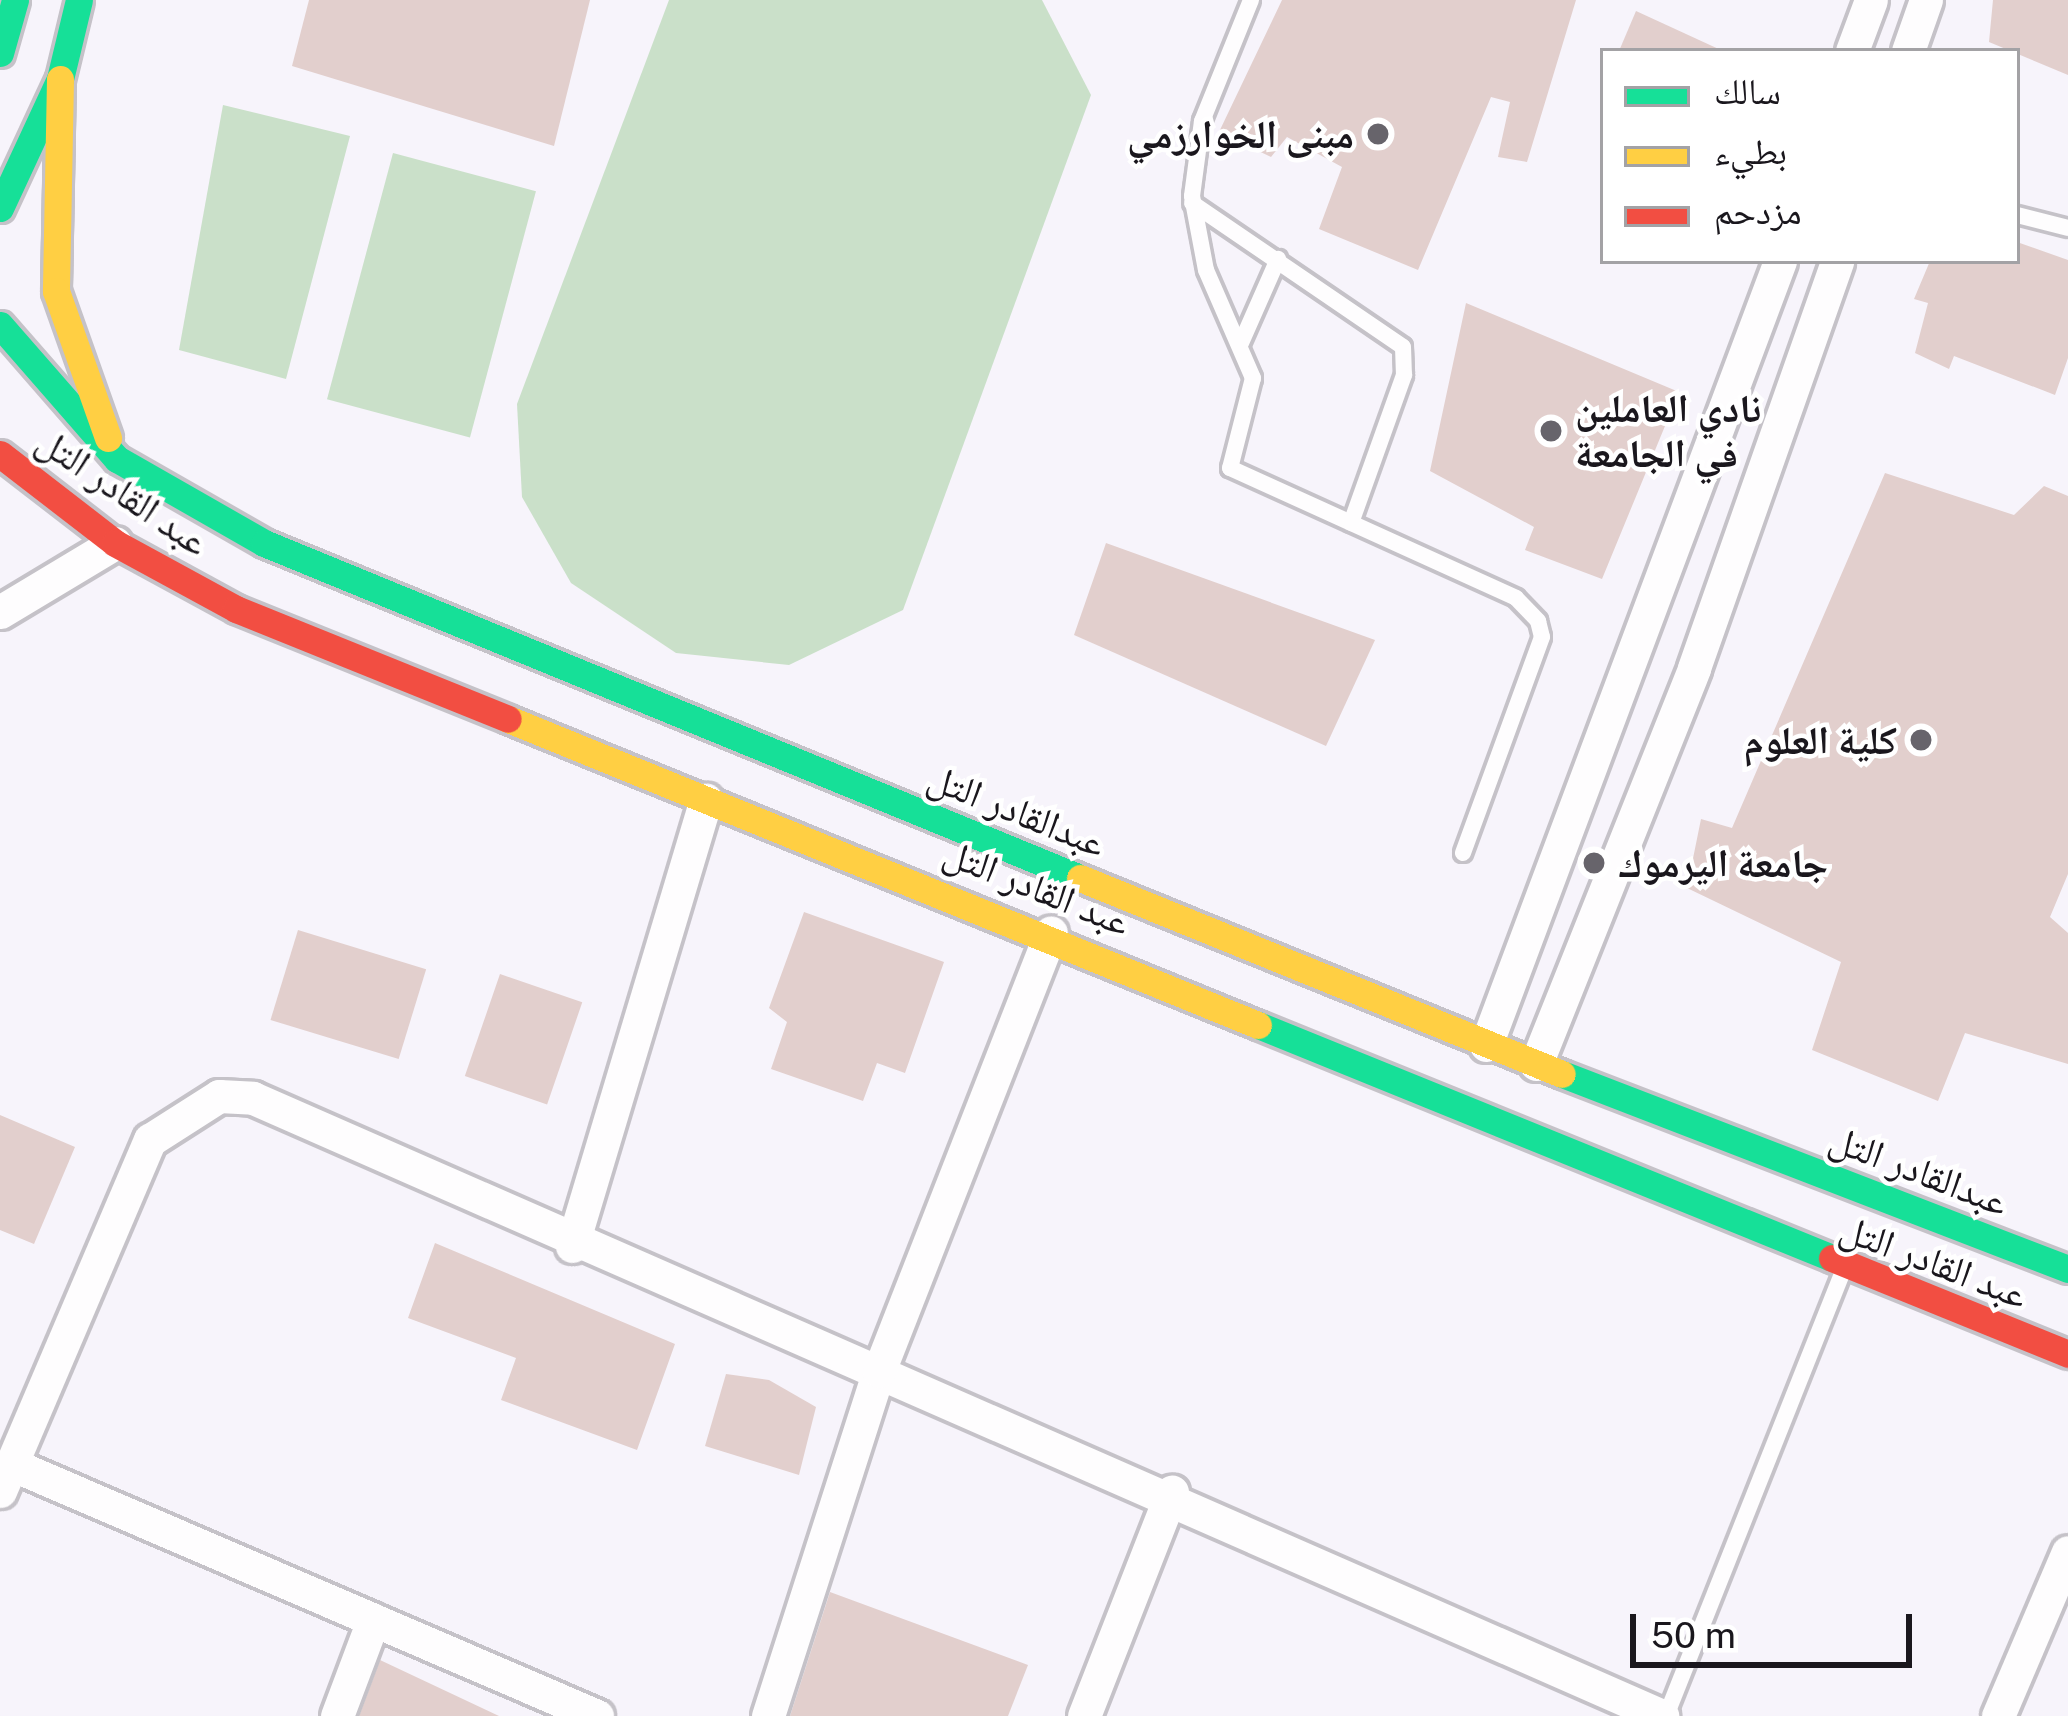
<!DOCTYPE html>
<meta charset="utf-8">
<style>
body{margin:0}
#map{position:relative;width:2068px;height:1716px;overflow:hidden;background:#f7f4fb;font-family:"Public Sans","Noto Naskh Arabic",sans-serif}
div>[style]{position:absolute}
.green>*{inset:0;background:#cae0c9;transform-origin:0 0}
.building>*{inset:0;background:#e2cfcd;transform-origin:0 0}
.roads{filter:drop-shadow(3px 0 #c5c2c8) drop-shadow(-3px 0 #c5c2c8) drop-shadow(0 3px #c5c2c8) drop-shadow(0 -3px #c5c2c8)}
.lane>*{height:16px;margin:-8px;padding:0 8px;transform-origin:8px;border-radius:8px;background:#fefdfe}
.street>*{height:33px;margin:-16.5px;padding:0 16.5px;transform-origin:16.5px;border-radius:16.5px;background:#fefdfe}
.fast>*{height:27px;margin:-13.5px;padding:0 13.5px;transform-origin:13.5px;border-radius:13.5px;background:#16e098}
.slow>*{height:27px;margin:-13.5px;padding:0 13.5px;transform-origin:13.5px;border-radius:13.5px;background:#ffcf43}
.jam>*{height:27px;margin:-13.5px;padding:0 13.5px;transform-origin:13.5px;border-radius:13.5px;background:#f24e42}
.dots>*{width:33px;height:33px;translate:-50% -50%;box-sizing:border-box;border:6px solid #fff;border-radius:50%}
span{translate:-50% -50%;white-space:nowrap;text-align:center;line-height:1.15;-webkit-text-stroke:9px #fff;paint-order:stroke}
.poi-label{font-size:39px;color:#1a171d;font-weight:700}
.right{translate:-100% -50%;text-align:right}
.left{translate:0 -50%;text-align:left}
.street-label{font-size:39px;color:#1a171d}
.legend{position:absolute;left:1600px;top:48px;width:420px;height:216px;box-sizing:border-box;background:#fff;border:3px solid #a3a2a5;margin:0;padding:15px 21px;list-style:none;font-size:36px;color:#1a171d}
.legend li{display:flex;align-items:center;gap:24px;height:60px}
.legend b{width:60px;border:3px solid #a3a2a5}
.scale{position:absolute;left:1630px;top:1614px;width:282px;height:54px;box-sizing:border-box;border:6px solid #1a171d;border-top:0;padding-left:15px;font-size:36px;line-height:42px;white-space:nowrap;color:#1a171d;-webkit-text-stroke:9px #fff;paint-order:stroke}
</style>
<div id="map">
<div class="green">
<i style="clip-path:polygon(669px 0,1042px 0,1091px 95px,903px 610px,789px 665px,676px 653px,571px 583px,522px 497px,517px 404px)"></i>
<i style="clip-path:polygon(223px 105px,350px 136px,286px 379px,179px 350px)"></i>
<i style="left:393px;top:153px;width:148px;height:255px;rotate:15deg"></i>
</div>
<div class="building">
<i style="clip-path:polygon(309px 0,590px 0,554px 146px,292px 66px)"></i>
<i style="clip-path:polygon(1282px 0,1576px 0,1527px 162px,1498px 157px,1510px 102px,1491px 97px,1418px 270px,1319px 229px,1342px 167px,1287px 137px,1271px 157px,1219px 132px)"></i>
<i style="clip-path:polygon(1993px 0,2068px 0,2068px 75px,1989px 42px)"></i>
<i style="clip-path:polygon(1636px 11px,1723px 51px,1619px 51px)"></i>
<i style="clip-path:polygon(2017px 242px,2068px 260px,2068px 358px,2055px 395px,1954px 356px,1949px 369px,1915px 353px,1928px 303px,1914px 299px,1930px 261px,2017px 261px)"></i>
<i style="clip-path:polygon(1466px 303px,1679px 392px,1602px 579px,1525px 550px,1534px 527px,1430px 471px)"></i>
<i style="clip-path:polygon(1885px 473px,2014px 515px,2044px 486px,2068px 496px,2068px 874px,2050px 917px,2068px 933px,2068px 1064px,1965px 1033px,1938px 1101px,1812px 1050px,1841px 962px,1687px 888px,1701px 819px,1732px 828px)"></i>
<i style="clip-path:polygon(1106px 543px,1375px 640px,1326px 746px,1074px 635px)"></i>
<i style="clip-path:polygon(804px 912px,944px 962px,905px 1073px,877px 1063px,863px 1101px,771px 1069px,787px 1022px,769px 1008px)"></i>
<i style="left:298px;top:930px;width:134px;height:94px;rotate:17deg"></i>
<i style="left:500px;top:974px;width:87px;height:108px;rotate:19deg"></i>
<i style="clip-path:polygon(0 1115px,75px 1147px,34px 1244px,0 1230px)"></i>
<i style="clip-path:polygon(435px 1243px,675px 1344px,637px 1450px,501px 1400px,516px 1358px,408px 1318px)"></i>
<i style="clip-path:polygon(726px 1374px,769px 1380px,816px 1407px,799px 1475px,705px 1446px)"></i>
<i style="clip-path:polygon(830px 1592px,1028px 1665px,1008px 1716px,790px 1716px)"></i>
<i style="clip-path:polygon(380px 1660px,499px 1716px,359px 1716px)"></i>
</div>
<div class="roads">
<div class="lane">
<i style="left:1251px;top:0;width:131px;rotate:112deg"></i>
<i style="left:1202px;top:121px;width:76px;rotate:97.6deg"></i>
<i style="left:1192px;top:196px;width:75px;rotate:79.3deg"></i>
<i style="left:1206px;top:270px;width:118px;rotate:66.5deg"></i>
<i style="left:1253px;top:378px;width:93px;rotate:104.3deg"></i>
<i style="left:1230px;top:468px;width:314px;rotate:24.4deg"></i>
<i style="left:1516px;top:598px;width:32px;rotate:46deg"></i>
<i style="left:1538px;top:621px;width:16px;rotate:76deg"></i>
<i style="left:1542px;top:637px;width:230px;rotate:110.1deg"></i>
<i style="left:1192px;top:203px;width:255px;rotate:34.3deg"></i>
<i style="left:1403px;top:347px;width:28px;rotate:88deg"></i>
<i style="left:1404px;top:375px;width:157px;rotate:109.7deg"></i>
<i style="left:2017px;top:215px;width:53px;rotate:14.3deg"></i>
<i style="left:1241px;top:343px;width:92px;rotate:-66.2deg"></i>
<i style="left:1666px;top:1716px;width:481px;rotate:-68.3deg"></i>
</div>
<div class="street">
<i style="left:1852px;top:51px;width:54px;rotate:-69.6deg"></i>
<i style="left:1908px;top:51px;width:54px;rotate:-70.6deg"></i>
<i style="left:0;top:612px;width:134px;rotate:-31deg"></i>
<i style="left:1486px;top:1045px;width:837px;rotate:-69.44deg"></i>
<i style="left:1536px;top:1064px;width:426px;rotate:-68.2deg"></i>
<i style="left:1694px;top:668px;width:431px;rotate:-70.6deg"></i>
<i style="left:572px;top:1246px;width:466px;rotate:-73.3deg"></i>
<i style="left:11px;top:1464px;width:638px;rotate:23.27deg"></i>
<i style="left:0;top:1491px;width:382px;rotate:-66.9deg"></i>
<i style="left:150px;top:1140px;width:82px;rotate:-32.5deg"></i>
<i style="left:219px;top:1096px;width:34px;rotate:3deg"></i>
<i style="left:253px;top:1098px;width:1539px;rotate:23.68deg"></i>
<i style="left:337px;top:1716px;width:103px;rotate:-69.4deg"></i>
<i style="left:768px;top:1716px;width:362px;rotate:-72.2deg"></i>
<i style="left:879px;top:1371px;width:471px;rotate:-68.6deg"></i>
<i style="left:1084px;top:1716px;width:241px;rotate:-68.6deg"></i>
<i style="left:1998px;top:1716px;width:178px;rotate:-66.9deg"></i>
</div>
<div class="fast">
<i style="left:0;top:53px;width:55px;rotate:-74.2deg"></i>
<i style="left:0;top:208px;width:142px;rotate:-65.1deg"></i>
<i style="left:60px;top:79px;width:81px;rotate:-76.5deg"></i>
<i style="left:0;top:325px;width:178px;rotate:48.9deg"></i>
<i style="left:117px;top:459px;width:169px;rotate:29.7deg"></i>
<i style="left:264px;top:543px;width:882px;rotate:22.32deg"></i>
<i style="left:1258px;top:1025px;width:619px;rotate:22.09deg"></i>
<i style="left:1562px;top:1074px;width:542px;rotate:21.08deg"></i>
</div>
<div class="slow">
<i style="left:60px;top:79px;width:212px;rotate:91.1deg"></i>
<i style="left:56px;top:291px;width:156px;rotate:70.5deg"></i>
<i style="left:508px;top:719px;width:810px;rotate:22.2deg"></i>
<i style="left:1080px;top:878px;width:520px;rotate:22.13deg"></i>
</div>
<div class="jam">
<i style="left:0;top:454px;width:145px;rotate:37.7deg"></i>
<i style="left:115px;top:543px;width:138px;rotate:28.6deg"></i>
<i style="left:236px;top:609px;width:293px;rotate:22deg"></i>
<i style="left:1832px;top:1258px;width:255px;rotate:22.1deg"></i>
</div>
</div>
<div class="dots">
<i style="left:1378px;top:134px;background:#67646b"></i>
<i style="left:1551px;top:431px;background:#67646b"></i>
<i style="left:1921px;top:740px;background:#67646b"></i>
<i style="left:1594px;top:863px;background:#67646b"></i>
</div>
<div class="poi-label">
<span class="right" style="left:1354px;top:134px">مبنى الخوارزمي</span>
<span class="left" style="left:1575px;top:431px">نادي العاملين<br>في الجامعة</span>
<span class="right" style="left:1897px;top:740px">كلية العلوم</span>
<span class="left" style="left:1618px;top:863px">جامعة اليرموك</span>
</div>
<div class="street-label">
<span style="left:123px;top:491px;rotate:34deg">عبد القادر التل</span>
<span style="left:1017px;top:810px;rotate:22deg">عبدالقادر التل</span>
<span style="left:1037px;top:887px;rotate:22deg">عبد القادر التل</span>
<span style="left:1919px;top:1170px;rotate:21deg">عبدالقادر التل</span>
<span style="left:1934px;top:1261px;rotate:21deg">عبد القادر التل</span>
</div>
<ul class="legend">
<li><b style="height:15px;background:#16e098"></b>سالك</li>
<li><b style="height:15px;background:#ffcf43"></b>بطيء</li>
<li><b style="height:15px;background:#f24e42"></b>مزدحم</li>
</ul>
<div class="scale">50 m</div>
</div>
